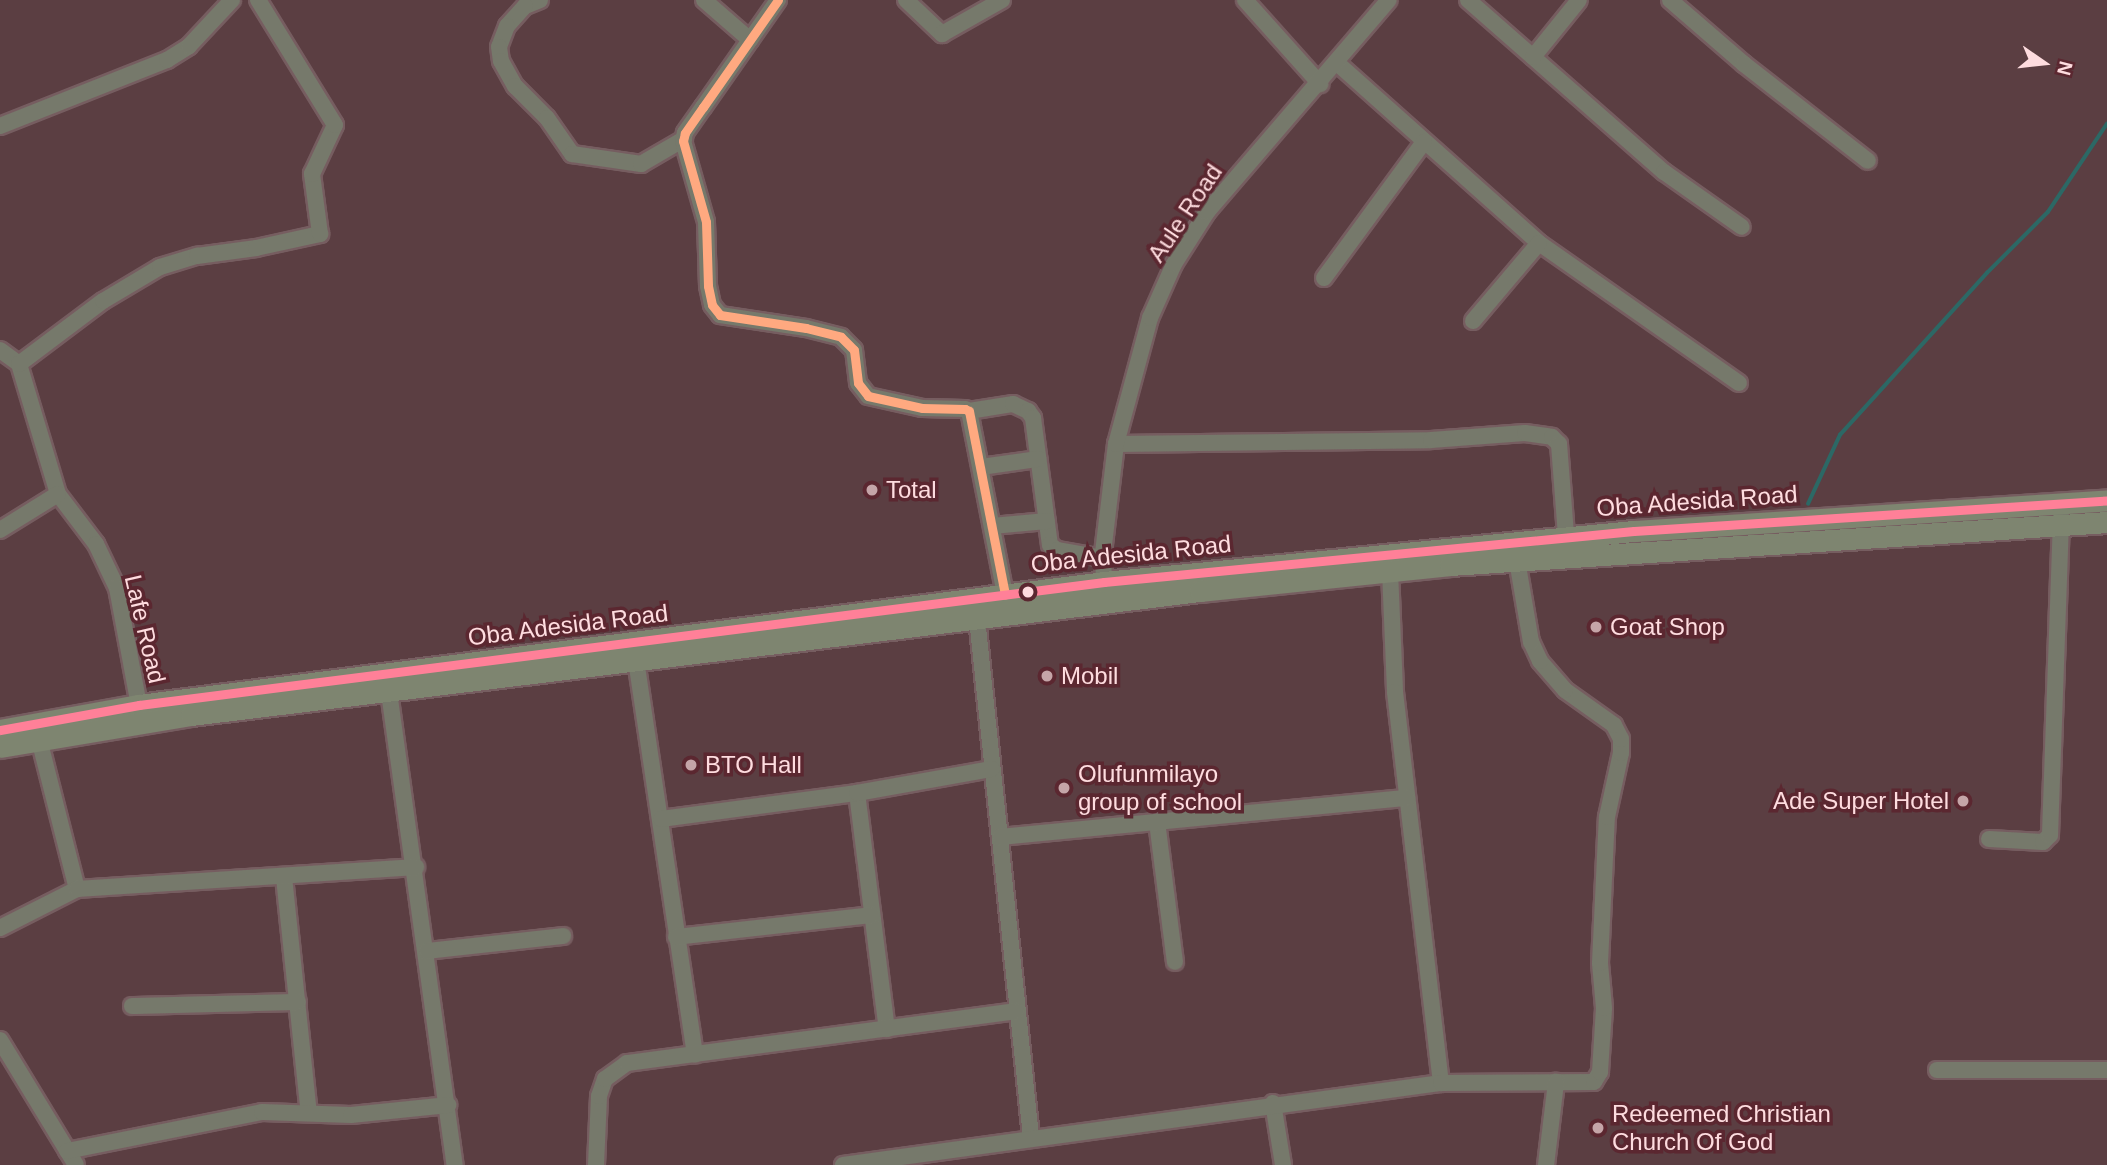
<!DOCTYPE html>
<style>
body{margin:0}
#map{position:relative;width:2107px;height:1165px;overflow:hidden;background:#5b3e42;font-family:Arial,sans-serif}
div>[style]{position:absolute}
.stream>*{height:3.5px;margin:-1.75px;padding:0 1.75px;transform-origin:1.75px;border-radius:1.75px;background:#2c6865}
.roads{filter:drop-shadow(2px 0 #765d60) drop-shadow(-2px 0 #765d60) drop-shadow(0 2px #765d60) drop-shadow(0 -2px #765d60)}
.minor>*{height:16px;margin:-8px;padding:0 8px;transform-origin:8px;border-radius:8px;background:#76796b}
.major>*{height:21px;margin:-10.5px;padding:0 10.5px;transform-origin:10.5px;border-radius:10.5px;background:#7e8570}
.bus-1>*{height:9px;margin:-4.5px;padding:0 4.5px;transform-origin:4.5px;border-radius:4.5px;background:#ffa980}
.bus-2>*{height:9px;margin:-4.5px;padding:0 4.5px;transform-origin:4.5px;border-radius:4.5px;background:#ff8098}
.dots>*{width:19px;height:19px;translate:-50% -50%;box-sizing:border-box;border:4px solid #5b2730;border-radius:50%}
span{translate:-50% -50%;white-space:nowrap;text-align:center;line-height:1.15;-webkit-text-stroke:7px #5b2730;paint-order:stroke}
.street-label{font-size:24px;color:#fedcdf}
.poi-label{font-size:24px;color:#fedcdf}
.left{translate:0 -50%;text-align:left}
.right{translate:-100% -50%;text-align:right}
.north{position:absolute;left:2009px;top:28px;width:70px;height:70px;-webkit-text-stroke:5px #5b2730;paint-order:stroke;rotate:104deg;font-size:19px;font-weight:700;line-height:28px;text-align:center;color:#fedcdf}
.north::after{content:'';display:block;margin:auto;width:24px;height:32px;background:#fedcdf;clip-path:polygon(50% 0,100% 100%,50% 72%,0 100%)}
</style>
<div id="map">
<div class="stream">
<i style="left:1808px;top:504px;width:76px;rotate:-65.1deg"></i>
<i style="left:1840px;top:435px;width:219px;rotate:-47.8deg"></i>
<i style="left:1987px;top:273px;width:86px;rotate:-45deg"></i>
<i style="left:2048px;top:212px;width:106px;rotate:-56.2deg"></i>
</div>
<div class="roads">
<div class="minor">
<i style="left:540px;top:0;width:16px;rotate:158deg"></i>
<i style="left:525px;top:6px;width:27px;rotate:132deg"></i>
<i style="left:507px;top:26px;width:22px;rotate:111deg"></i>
<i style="left:499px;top:47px;width:14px;rotate:82deg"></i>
<i style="left:501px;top:61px;width:29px;rotate:61deg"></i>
<i style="left:515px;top:86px;width:45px;rotate:45deg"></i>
<i style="left:547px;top:118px;width:44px;rotate:55.2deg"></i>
<i style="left:572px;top:154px;width:70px;rotate:8.2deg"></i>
<i style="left:641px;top:164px;width:50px;rotate:-30.2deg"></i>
<i style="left:704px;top:0;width:61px;rotate:41deg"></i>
<i style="left:778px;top:0;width:131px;rotate:125deg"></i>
<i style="left:703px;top:107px;width:32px;rotate:125deg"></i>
<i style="left:685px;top:133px;width:8px;rotate:104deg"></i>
<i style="left:683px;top:141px;width:84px;rotate:74.1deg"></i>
<i style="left:706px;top:222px;width:64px;rotate:88.2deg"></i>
<i style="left:708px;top:286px;width:19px;rotate:78deg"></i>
<i style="left:712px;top:305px;width:13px;rotate:51deg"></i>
<i style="left:720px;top:315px;width:87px;rotate:8.6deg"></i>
<i style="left:806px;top:328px;width:36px;rotate:14deg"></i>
<i style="left:841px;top:337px;width:18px;rotate:45deg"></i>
<i style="left:854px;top:350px;width:33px;rotate:83deg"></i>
<i style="left:858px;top:383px;width:16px;rotate:52deg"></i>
<i style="left:868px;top:396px;width:55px;rotate:12.5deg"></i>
<i style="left:922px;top:408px;width:43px;rotate:1.3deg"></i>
<i style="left:965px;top:409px;width:4px;rotate:27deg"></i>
<i style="left:969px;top:411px;width:187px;rotate:78.9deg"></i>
<i style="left:906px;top:0;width:50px;rotate:43.4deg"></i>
<i style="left:942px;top:34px;width:69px;rotate:-29.5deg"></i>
<i style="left:1245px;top:0;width:113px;rotate:48.2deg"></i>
<i style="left:1468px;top:0;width:261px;rotate:41.3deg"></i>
<i style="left:1664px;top:172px;width:95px;rotate:35.2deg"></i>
<i style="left:1670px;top:0;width:98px;rotate:40.9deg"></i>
<i style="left:1744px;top:64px;width:157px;rotate:38deg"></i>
<i style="left:1533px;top:57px;width:73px;rotate:-51.1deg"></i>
<i style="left:1337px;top:63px;width:271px;rotate:41.7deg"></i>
<i style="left:1539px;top:243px;width:244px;rotate:35deg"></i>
<i style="left:0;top:126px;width:180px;rotate:-21.6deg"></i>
<i style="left:167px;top:60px;width:26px;rotate:-32deg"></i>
<i style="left:189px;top:46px;width:63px;rotate:-46.9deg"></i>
<i style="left:1324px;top:278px;width:169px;rotate:-53.7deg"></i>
<i style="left:1473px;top:321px;width:102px;rotate:-49.8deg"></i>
<i style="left:0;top:350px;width:24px;rotate:36deg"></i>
<i style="left:19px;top:364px;width:136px;rotate:73.3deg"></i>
<i style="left:58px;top:494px;width:63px;rotate:52.8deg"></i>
<i style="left:96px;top:544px;width:49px;rotate:64.5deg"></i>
<i style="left:117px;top:588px;width:119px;rotate:79.4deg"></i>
<i style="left:19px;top:364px;width:105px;rotate:-36.9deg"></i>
<i style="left:103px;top:301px;width:66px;rotate:-30.8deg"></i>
<i style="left:160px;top:267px;width:39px;rotate:-17deg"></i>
<i style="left:197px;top:256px;width:60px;rotate:-7.7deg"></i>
<i style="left:256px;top:248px;width:66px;rotate:-12.3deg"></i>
<i style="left:320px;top:234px;width:61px;rotate:-97.6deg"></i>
<i style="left:312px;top:174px;width:54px;rotate:-64.9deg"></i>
<i style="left:335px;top:125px;width:147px;rotate:-121.6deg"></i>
<i style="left:969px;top:411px;width:45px;rotate:-9deg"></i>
<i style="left:1013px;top:404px;width:17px;rotate:25deg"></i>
<i style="left:1028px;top:411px;width:9px;rotate:54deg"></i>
<i style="left:1033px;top:418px;width:128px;rotate:82.4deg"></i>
<i style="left:1050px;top:545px;width:9px;rotate:36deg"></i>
<i style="left:1057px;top:550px;width:47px;rotate:9.9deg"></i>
<i style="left:1116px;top:444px;width:315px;rotate:-0.7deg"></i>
<i style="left:1431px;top:440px;width:94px;rotate:-4.3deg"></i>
<i style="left:1525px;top:433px;width:27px;rotate:8deg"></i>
<i style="left:1552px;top:437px;width:10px;rotate:45deg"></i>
<i style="left:1559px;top:444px;width:92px;rotate:85.6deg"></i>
<i style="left:981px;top:467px;width:58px;rotate:-8deg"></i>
<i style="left:992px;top:526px;width:55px;rotate:-5.2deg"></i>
<i style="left:0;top:530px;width:68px;rotate:-31.8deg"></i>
<i style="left:1390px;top:571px;width:121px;rotate:87.6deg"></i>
<i style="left:1395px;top:692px;width:394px;rotate:83.3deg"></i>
<i style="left:1104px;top:582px;width:29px;rotate:-92deg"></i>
<i style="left:1103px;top:553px;width:110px;rotate:-83.2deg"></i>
<i style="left:1116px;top:444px;width:131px;rotate:-74.9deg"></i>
<i style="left:1150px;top:318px;width:59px;rotate:-66deg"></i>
<i style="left:1174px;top:264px;width:62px;rotate:-57.6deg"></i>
<i style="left:1207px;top:212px;width:279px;rotate:-49.4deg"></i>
<i style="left:977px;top:618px;width:522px;rotate:84.06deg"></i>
<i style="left:636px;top:660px;width:399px;rotate:81.5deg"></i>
<i style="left:389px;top:692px;width:478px;rotate:82.1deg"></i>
<i style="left:39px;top:739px;width:155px;rotate:75.8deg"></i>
<i style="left:857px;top:793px;width:238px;rotate:82.8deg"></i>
<i style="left:661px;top:819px;width:198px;rotate:-7.6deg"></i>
<i style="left:857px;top:793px;width:137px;rotate:-10.1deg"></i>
<i style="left:1157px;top:822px;width:141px;rotate:82.7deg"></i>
<i style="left:1000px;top:837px;width:409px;rotate:-5.5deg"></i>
<i style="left:1989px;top:839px;width:54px;rotate:3.2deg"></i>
<i style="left:2043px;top:842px;width:10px;rotate:-45deg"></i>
<i style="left:2050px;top:835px;width:320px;rotate:-88deg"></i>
<i style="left:284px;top:877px;width:237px;rotate:84deg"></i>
<i style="left:0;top:928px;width:86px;rotate:-26.9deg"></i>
<i style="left:77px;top:889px;width:340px;rotate:-3.7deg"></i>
<i style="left:676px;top:937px;width:197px;rotate:-6.4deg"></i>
<i style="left:427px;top:951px;width:137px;rotate:-6.3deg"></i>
<i style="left:132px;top:1006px;width:166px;rotate:-1.4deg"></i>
<i style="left:0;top:1040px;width:146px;rotate:58.7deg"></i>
<i style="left:1937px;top:1070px;width:170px"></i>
<i style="left:1273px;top:1103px;width:63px;rotate:80.8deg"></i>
<i style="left:67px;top:1151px;width:199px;rotate:-11.3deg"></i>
<i style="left:262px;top:1112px;width:89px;rotate:1.9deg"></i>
<i style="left:351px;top:1115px;width:98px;rotate:-5.9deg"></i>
<i style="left:596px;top:1165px;width:69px;rotate:-87.5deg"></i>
<i style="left:599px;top:1096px;width:18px;rotate:-71deg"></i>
<i style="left:605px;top:1079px;width:27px;rotate:-36deg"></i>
<i style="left:627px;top:1063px;width:393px;rotate:-7.6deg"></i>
<i style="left:843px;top:1165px;width:604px;rotate:-7.81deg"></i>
<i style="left:1441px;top:1083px;width:153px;rotate:-0.4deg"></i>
<i style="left:1594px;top:1082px;width:12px;rotate:-59deg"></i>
<i style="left:1600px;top:1072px;width:64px;rotate:-86.4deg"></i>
<i style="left:1604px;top:1008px;width:45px;rotate:-95.1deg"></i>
<i style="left:1600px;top:963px;width:146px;rotate:-87.3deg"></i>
<i style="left:1607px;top:817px;width:66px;rotate:-77.7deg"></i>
<i style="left:1621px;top:753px;width:14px;rotate:-90deg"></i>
<i style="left:1621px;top:739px;width:16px;rotate:-117deg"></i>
<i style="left:1614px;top:725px;width:60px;rotate:-144.5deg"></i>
<i style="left:1565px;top:690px;width:38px;rotate:-131deg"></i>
<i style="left:1540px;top:661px;width:21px;rotate:-115deg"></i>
<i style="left:1531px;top:642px;width:83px;rotate:-99.7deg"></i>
<i style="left:1546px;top:1165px;width:84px;rotate:-83.1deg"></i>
</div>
<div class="major">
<i style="left:0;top:730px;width:141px;rotate:-10.2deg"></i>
<i style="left:139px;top:705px;width:973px;rotate:-7.26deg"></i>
<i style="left:1104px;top:582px;width:532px;rotate:-5.5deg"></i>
<i style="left:1634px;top:531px;width:474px;rotate:-3.7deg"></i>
<i style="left:0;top:747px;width:194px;rotate:-9.5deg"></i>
<i style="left:191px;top:715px;width:1017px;rotate:-7.01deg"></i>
<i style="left:1200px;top:591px;width:251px;rotate:-5.9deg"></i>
<i style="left:1450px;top:565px;width:658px;rotate:-3.74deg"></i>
</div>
</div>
<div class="bus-1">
<i style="left:778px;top:0;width:131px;rotate:125deg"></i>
<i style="left:703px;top:107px;width:32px;rotate:125deg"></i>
<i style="left:685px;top:133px;width:8px;rotate:104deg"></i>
<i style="left:683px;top:141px;width:84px;rotate:74.1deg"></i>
<i style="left:706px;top:222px;width:64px;rotate:88.2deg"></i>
<i style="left:708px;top:286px;width:19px;rotate:78deg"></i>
<i style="left:712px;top:305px;width:13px;rotate:51deg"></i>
<i style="left:720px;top:315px;width:87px;rotate:8.6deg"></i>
<i style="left:806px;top:328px;width:36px;rotate:14deg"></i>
<i style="left:841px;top:337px;width:18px;rotate:45deg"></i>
<i style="left:854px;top:350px;width:33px;rotate:83deg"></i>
<i style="left:858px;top:383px;width:16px;rotate:52deg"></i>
<i style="left:868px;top:396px;width:55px;rotate:12.5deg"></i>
<i style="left:922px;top:408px;width:43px;rotate:1.3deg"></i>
<i style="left:965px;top:409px;width:4px;rotate:27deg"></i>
<i style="left:969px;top:411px;width:187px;rotate:78.9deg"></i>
</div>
<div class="bus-2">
<i style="left:0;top:730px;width:141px;rotate:-10.2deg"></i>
<i style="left:139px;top:705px;width:973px;rotate:-7.26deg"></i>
<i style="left:1104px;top:582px;width:532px;rotate:-5.5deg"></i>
<i style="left:1634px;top:531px;width:474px;rotate:-3.7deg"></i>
</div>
<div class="dots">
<i style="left:872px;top:490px;background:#c5a5a8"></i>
<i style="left:1028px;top:592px;background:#fedcdf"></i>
<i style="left:1596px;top:627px;background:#c5a5a8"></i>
<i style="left:1047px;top:676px;background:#c5a5a8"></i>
<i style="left:691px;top:765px;background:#c5a5a8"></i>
<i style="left:1064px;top:788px;background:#c5a5a8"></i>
<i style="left:1963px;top:801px;background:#c5a5a8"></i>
<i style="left:1598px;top:1128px;background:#c5a5a8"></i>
</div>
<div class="street-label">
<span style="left:1185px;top:213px;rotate:-56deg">Aule Road</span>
<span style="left:1697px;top:501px;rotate:-4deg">Oba Adesida Road</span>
<span style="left:1131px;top:554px;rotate:-6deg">Oba Adesida Road</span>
<span style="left:568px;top:625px;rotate:-7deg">Oba Adesida Road</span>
<span style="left:145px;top:629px;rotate:77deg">Lafe Road</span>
</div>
<div class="poi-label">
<span class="left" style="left:886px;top:490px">Total</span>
<span class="left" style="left:1610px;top:627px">Goat Shop</span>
<span class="left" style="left:1061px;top:676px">Mobil</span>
<span class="left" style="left:705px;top:765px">BTO Hall</span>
<span class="left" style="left:1078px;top:788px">Olufunmilayo<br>group of school</span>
<span class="right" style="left:1949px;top:801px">Ade Super Hotel</span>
<span class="left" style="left:1612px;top:1128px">Redeemed Christian<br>Church Of God</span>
</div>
<div class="north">N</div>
</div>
